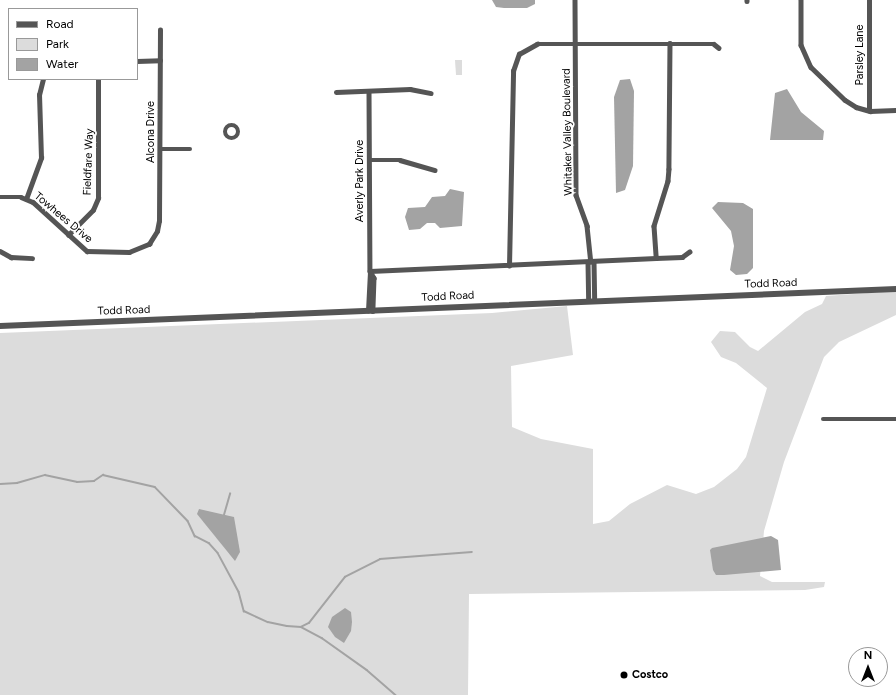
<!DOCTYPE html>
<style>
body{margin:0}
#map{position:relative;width:896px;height:695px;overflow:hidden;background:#fff;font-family:Figtree,sans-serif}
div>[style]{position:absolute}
.green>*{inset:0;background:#dcdcdc}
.water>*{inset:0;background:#a3a3a3}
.stream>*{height:1.5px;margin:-0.75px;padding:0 0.75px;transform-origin:0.75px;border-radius:0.75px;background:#a3a3a3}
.minor>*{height:4.5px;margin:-2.25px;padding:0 2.25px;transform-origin:2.25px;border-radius:2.25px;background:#555}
.minor>.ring{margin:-2.25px;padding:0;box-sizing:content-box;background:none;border:4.5px solid #555;border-radius:50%}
.tertiary>*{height:6px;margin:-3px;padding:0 3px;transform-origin:3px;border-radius:3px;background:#555}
.dots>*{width:11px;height:11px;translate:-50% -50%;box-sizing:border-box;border:2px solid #fff;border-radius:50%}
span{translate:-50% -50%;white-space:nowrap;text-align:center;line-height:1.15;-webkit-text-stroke:3.5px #fff;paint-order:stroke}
.street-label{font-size:11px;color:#000}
.poi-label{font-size:11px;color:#000;font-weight:700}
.left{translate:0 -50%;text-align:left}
.legend{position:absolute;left:8px;top:8px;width:130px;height:72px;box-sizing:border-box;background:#fff;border:1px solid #999;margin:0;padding:5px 7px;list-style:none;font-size:12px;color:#000}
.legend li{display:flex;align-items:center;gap:8px;height:20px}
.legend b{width:20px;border:1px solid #999}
.north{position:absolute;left:848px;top:647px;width:40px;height:40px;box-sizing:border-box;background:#fff;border:1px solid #999;border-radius:50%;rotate:0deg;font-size:11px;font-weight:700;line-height:16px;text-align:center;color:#000}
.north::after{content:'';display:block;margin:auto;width:14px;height:18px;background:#000;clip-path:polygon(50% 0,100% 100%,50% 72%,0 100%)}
</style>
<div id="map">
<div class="green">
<i style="clip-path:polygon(455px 60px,462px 60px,462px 75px,456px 75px)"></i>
<i style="clip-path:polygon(896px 291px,896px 315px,839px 342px,824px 357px,784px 462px,764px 531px,760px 576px,772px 582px,825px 582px,824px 587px,805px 590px,469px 594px,468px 695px,0 695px,0 333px,492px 313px,567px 306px,573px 355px,511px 366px,512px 427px,541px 439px,593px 449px,593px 524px,609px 521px,630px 504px,667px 485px,696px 494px,714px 487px,737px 469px,746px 457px,767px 388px,736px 363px,721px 357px,711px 342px,720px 331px,735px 332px,750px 347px,758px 351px,805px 312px,822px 304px,826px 296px)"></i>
</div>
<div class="water">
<i style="clip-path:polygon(492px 0,535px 0,535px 4px,527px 8px,504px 8px,496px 7px)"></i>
<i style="clip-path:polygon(630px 79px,634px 91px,633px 166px,625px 190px,616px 193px,614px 97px,620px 80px)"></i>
<i style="clip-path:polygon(787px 89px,801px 112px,824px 131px,823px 140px,770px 140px,775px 93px)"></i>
<i style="clip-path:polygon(450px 189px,464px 192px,462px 226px,440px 228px,435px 223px,427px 223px,420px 229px,409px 230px,405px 217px,408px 208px,425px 207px,432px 197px,445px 196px)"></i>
<i style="clip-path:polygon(718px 202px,743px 203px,753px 209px,753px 268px,747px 274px,736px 275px,730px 270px,734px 246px,731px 231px,712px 208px)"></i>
<i style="clip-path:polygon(199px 509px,234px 517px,240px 552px,235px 561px,197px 514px)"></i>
<i style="clip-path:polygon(771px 536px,778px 540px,781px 570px,724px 575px,716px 575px,713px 570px,710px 550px,712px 548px)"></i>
<i style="clip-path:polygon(345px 608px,351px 612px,352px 622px,351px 631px,344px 643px,335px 637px,328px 627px,332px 617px)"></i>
</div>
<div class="stream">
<i style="left:0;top:484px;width:17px;rotate:-3deg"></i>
<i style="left:17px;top:483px;width:29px;rotate:-16deg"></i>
<i style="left:45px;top:475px;width:33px;rotate:12deg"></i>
<i style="left:77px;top:482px;width:17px;rotate:-3deg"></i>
<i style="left:94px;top:481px;width:11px;rotate:-34deg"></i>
<i style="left:103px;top:475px;width:53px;rotate:13deg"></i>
<i style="left:155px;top:487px;width:47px;rotate:45.9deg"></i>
<i style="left:188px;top:521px;width:17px;rotate:65deg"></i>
<i style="left:195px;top:536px;width:16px;rotate:27deg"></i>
<i style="left:209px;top:543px;width:13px;rotate:48deg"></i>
<i style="left:218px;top:553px;width:44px;rotate:61.7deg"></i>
<i style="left:239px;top:592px;width:20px;rotate:75deg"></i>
<i style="left:244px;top:611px;width:26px;rotate:25deg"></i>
<i style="left:268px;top:622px;width:19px;rotate:12deg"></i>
<i style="left:287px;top:626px;width:14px;rotate:4deg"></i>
<i style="left:301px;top:627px;width:9px;rotate:-27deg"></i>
<i style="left:309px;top:623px;width:58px;rotate:-52deg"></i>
<i style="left:345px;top:577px;width:39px;rotate:-27deg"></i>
<i style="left:380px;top:559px;width:92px;rotate:-4.4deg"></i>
<i style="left:224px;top:515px;width:22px;rotate:-74deg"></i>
<i style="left:301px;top:627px;width:24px;rotate:28deg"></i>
<i style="left:322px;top:638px;width:55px;rotate:35.4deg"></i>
<i style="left:367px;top:670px;width:38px;rotate:41deg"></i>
</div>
<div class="minor">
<i style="left:575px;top:0;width:195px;rotate:89.7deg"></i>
<i style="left:576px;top:195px;width:33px;rotate:70deg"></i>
<i style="left:587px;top:226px;width:36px;rotate:84deg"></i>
<i style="left:747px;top:0;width:1px;rotate:90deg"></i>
<i style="left:801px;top:0;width:45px;rotate:90deg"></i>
<i style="left:801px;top:45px;width:24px;rotate:66deg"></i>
<i style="left:811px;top:67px;width:47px;rotate:44.1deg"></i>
<i style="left:845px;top:100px;width:13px;rotate:32deg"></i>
<i style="left:856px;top:107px;width:15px;rotate:16deg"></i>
<i style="left:870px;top:111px;width:26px;rotate:-2deg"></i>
<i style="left:670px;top:43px;width:126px;rotate:90.5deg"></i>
<i style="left:669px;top:169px;width:12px;rotate:95deg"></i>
<i style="left:668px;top:181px;width:47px;rotate:107.3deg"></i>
<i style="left:654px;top:226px;width:32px;rotate:86deg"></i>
<i style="left:656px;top:258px;width:26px;rotate:-2deg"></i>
<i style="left:682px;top:257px;width:9px;rotate:-36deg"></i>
<i style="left:137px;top:61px;width:23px;rotate:-2deg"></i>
<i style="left:369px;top:91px;width:180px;rotate:89.7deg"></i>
<i style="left:370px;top:271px;width:286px;rotate:-2.6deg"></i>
<i style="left:336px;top:92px;width:74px;rotate:-2.3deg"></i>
<i style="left:410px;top:89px;width:21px;rotate:11deg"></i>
<i style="left:869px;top:110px;width:110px;rotate:-90deg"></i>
<i class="ring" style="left:225px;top:125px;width:9.5px;height:9.5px"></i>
<i style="left:160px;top:149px;width:30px"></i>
<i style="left:369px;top:160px;width:31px"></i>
<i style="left:400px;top:160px;width:36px;rotate:16deg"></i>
<i style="left:0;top:197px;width:21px"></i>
<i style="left:21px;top:197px;width:13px;rotate:23deg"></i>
<i style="left:33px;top:202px;width:73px;rotate:42.2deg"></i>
<i style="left:87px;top:251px;width:42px;rotate:1.4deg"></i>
<i style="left:129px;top:252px;width:22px;rotate:-22deg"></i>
<i style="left:149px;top:244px;width:15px;rotate:-58deg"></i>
<i style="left:157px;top:231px;width:10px;rotate:-79deg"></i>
<i style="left:159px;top:221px;width:191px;rotate:-89.7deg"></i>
<i style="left:26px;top:199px;width:44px;rotate:-69.9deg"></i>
<i style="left:41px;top:158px;width:63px;rotate:-91.8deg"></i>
<i style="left:39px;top:95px;width:16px;rotate:-76deg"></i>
<i style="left:68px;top:235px;width:35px;rotate:-45deg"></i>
<i style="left:93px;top:210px;width:13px;rotate:-67deg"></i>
<i style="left:98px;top:198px;width:119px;rotate:-90deg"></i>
<i style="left:0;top:251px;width:13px;rotate:29deg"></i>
<i style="left:11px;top:257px;width:21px;rotate:3deg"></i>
<i style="left:588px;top:262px;width:39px;rotate:89deg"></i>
<i style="left:594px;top:262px;width:39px;rotate:89deg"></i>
<i style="left:509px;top:266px;width:195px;rotate:-88.8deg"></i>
<i style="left:513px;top:71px;width:18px;rotate:-71deg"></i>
<i style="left:519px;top:54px;width:21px;rotate:-29deg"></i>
<i style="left:537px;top:44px;width:177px"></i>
<i style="left:714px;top:44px;width:6px;rotate:39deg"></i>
<i style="left:368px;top:311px;width:40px;rotate:-87.1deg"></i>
<i style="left:370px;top:271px;width:8px;rotate:60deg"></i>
<i style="left:374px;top:278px;width:33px;rotate:92deg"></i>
<i style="left:823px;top:419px;width:73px"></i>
</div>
<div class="tertiary">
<i style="left:0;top:326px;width:897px;rotate:-2.36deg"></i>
</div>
<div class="dots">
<i style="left:624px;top:675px;background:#000"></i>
</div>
<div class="street-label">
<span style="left:860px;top:55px;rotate:-90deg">Parsley Lane</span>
<span style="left:151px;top:132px;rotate:-90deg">Alcona Drive</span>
<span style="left:568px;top:132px;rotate:-91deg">Whitaker Valley Boulevard</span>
<span style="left:89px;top:162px;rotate:-88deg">Fieldfare Way</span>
<span style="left:360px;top:181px;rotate:-90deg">Averly Park Drive</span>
<span style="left:63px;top:218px;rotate:40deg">Towhees Drive</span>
<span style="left:771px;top:284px;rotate:-2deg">Todd Road</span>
<span style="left:448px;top:297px;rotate:-3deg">Todd Road</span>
<span style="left:124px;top:311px;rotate:-2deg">Todd Road</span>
</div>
<div class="poi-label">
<span class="left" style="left:632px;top:675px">Costco</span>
</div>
<ul class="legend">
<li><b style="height:5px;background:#555"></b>Road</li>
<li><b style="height:11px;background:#dcdcdc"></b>Park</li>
<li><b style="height:11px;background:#a3a3a3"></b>Water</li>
</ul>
<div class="north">N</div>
</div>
